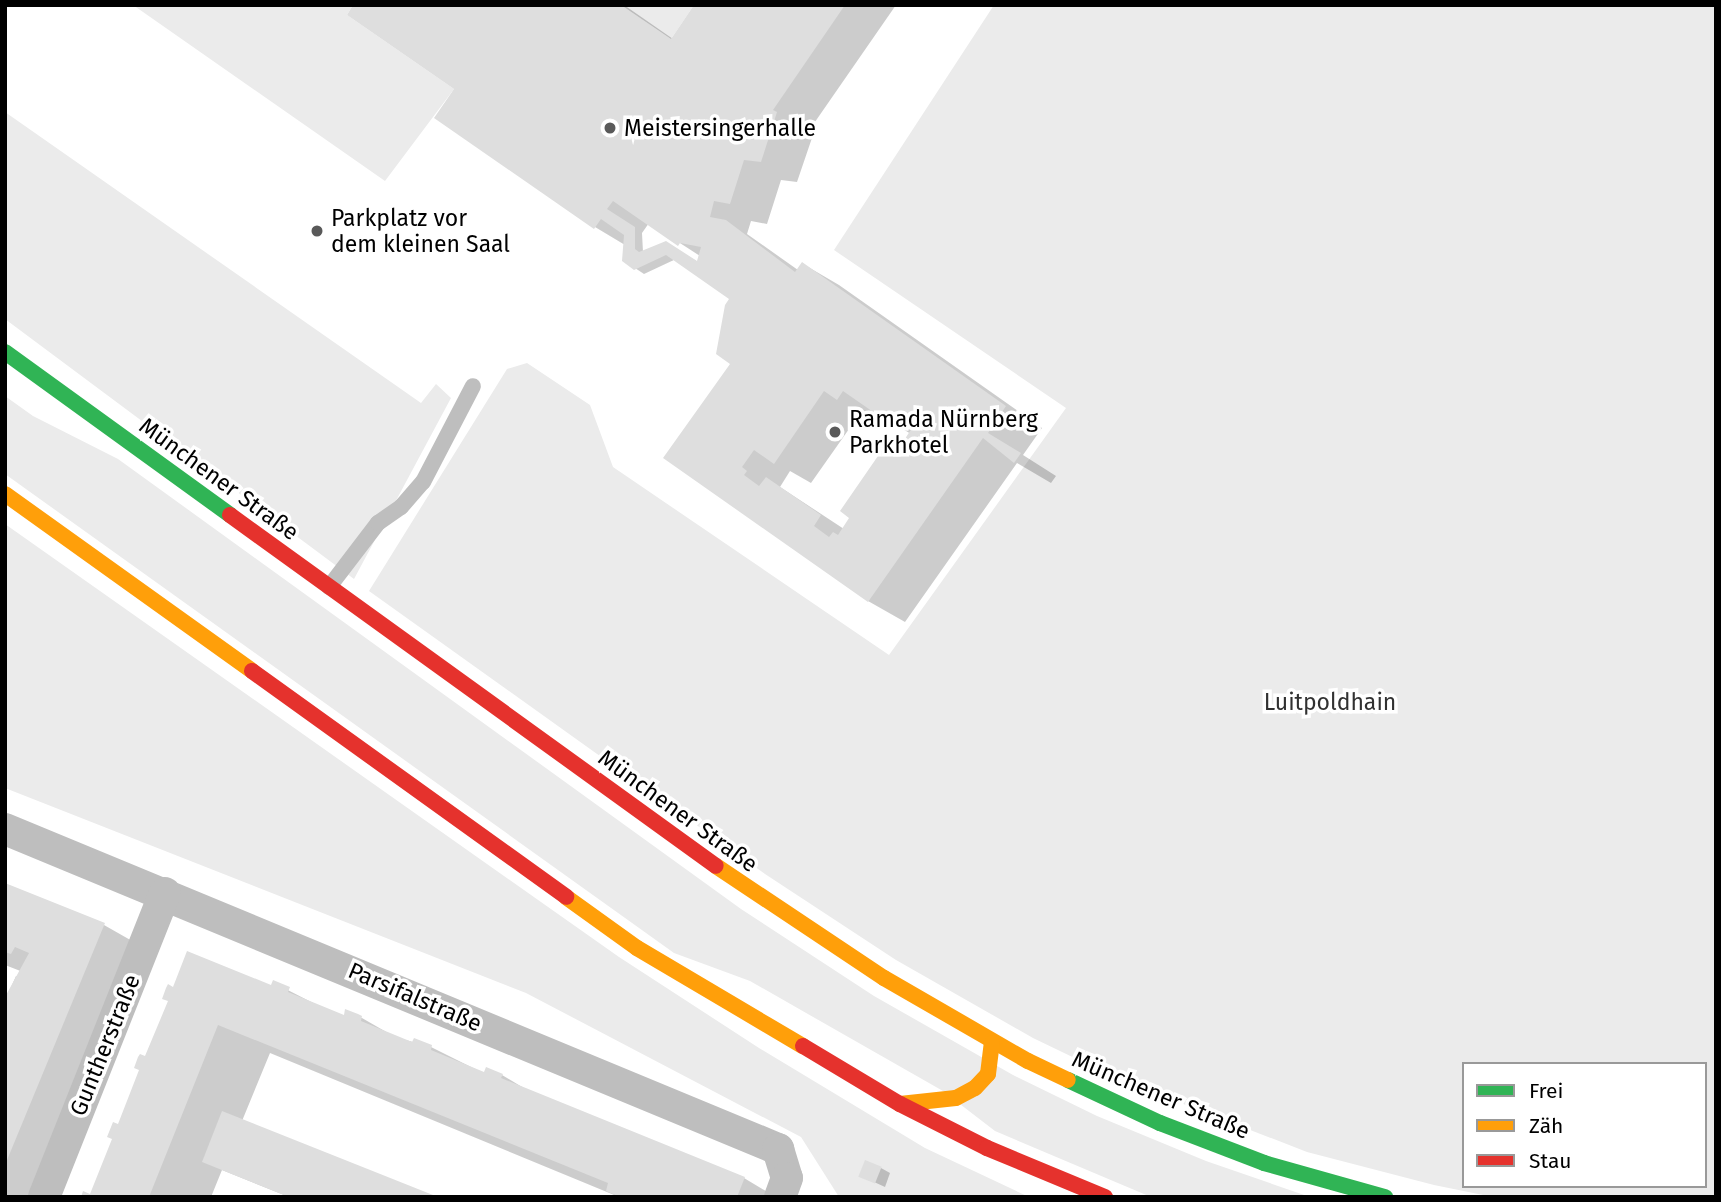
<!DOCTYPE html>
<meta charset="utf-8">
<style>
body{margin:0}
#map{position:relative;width:1721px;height:1202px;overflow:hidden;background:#fff;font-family:"Fira Sans",sans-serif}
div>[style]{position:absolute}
.green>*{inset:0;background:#ebebeb}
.shadow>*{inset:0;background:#0003}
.building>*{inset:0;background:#dedede;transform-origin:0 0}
.lane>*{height:16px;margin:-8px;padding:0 8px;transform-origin:8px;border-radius:8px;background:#bebebe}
.street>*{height:32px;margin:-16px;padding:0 16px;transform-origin:16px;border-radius:16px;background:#bebebe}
.fast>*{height:16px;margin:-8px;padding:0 8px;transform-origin:8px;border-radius:8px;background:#30b455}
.slow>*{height:16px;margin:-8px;padding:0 8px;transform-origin:8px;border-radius:8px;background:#ff9f0a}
.jam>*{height:16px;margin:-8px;padding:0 8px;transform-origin:8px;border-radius:8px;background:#e5322d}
.dots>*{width:19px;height:19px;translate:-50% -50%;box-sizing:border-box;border:4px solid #fff;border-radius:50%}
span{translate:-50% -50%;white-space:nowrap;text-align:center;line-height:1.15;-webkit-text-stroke:7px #fff;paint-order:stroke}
.poi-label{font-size:23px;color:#000}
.left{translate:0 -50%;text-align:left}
.street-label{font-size:23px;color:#000}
.park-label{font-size:23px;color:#313131}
.frame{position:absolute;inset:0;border:7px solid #000;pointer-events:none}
.legend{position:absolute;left:1462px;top:1062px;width:245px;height:126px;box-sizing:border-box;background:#fff;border:2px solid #999;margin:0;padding:9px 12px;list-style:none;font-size:21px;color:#000}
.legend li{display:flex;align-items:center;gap:14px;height:35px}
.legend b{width:35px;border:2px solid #999}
</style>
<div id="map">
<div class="green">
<i style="clip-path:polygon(133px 5px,353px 5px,347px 15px,454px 89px,385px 181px)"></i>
<i style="clip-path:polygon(621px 5px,694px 5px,671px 39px)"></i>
<i style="clip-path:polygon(evenodd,994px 5px,1716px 5px,1716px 1197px,1493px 1197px,1434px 1185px,1307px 1152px,1114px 1077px,1033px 1038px,896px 960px,765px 874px,369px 591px,507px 369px,527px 363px,590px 405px,613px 467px,889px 655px,1066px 408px,834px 250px,994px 5px,1464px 1064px,1705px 1064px,1705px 1186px,1464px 1186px,1464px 1064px)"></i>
<i style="clip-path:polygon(5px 112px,421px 403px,436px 384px,451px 398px,354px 579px,5px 319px)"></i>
<i style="clip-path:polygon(5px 396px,33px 416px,118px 459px,741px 909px,874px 996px,1013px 1075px,1097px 1116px,1206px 1161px,1310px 1197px,1151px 1197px,995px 1131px,943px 1091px,750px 981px,674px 953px,5px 474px)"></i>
<i style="clip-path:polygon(5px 524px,619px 957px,759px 1048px,925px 1148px,1029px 1197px,839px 1197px,801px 1137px,526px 993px,5px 788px)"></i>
</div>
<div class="shadow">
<i style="clip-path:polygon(evenodd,355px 5px,624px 5px,673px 39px,696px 5px,896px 5px,808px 132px,813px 135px,797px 182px,781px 180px,767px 224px,751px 221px,747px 234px,798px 270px,803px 264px,839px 285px,1042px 428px,1023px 455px,1056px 476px,1051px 483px,1017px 463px,905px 622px,868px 601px,666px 457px,732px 363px,731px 298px,676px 259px,644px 274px,635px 268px,625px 245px,595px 227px,457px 89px,355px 5px,649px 223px,700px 256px,698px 262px,666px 243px,643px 252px,642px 233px,649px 223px,355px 5px,861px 412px,874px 420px,878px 414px,911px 434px,844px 529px,780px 487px,790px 471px,811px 483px,861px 412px)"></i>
<i style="clip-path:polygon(5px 885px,104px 925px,155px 954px,38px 1197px,5px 1197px,5px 1001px,16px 976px,20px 978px,23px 972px,5px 965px)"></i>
<i style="clip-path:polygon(274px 983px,321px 1007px,345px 1017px,362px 1018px,395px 1037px,431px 1047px,485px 1074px,502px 1075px,532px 1093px,744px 1178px,776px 1197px,619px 1197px,270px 1053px,242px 1121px,289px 1197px,222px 1170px,211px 1197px,83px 1197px,91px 1196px,174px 989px,271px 987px)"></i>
<i style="clip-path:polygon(881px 1168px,890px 1173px,885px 1187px,861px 1176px)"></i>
</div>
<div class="building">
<i style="clip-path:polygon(evenodd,353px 5px,621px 5px,671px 39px,694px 5px,845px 5px,773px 110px,777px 112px,761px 162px,744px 160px,730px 204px,714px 201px,710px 217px,726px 220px,795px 272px,802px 262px,1006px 406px,988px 433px,1021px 453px,1014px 463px,983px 438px,868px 602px,663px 458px,730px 364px,716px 354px,725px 305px,729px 299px,666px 255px,634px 270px,622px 261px,624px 235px,601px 219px,594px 229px,434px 118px,454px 89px,347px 15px,353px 5px,613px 201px,678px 246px,680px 243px,701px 247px,697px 261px,666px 241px,639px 252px,635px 249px,635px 227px,607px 209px,613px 201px,353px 5px,824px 391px,837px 400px,843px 391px,889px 423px,897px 411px,912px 421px,909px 426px,912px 428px,899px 448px,889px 440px,840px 511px,849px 518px,838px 535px,833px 532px,829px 537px,814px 526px,821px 515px,766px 477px,759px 486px,744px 475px,747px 471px,742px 467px,754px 450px,774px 464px,824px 391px)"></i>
<i style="clip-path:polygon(5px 883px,105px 923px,5px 1165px,5px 997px,29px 953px,15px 947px,11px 954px,5px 952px)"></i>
<i style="clip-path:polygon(187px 951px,271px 985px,273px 980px,290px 987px,288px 992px,344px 1015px,345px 1009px,358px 1014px,362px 1016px,361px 1021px,412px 1042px,414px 1038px,432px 1045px,431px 1050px,484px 1072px,486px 1067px,503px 1074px,501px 1078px,745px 1177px,737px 1197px,620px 1197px,606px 1191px,608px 1183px,218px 1025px,149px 1197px,81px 1197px,83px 1191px,90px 1194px,112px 1139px,107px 1137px,113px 1122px,118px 1124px,139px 1070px,134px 1068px,138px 1057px,140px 1054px,145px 1056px,168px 1001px,162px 999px,166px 988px,168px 984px,173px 987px)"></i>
<i style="clip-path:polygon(222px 1111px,438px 1197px,289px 1197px,202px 1162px)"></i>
<i style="left:865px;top:1160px;width:18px;height:18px;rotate:22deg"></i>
</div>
<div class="lane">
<i style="left:329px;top:587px;width:81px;rotate:-52.6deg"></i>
<i style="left:378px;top:523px;width:28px;rotate:-35deg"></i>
<i style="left:401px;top:507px;width:33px;rotate:-49deg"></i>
<i style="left:423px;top:482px;width:108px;rotate:-62.5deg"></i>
</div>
<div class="street">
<i style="left:5px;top:829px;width:837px;rotate:22.49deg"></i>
<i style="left:778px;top:1149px;width:30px;rotate:73deg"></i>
<i style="left:787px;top:1178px;width:20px;rotate:110deg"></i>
<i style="left:44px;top:1197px;width:327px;rotate:-68.3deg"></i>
</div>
<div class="fast">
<i style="left:5px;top:352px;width:278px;rotate:35.9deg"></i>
<i style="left:1068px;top:1080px;width:102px;rotate:25.1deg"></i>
<i style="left:1160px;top:1123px;width:111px;rotate:21deg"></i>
<i style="left:1264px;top:1163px;width:126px;rotate:15.7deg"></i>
</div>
<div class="slow">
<i style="left:5px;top:494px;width:304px;rotate:35.6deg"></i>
<i style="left:716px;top:866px;width:202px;rotate:33.7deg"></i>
<i style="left:884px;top:978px;width:166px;rotate:30deg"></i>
<i style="left:1028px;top:1061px;width:44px;rotate:25.4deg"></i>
<i style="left:566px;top:897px;width:87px;rotate:35.7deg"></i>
<i style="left:637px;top:948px;width:193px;rotate:30.6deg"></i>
<i style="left:900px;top:1104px;width:56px;rotate:-6.1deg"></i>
<i style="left:956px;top:1098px;width:21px;rotate:-28deg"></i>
<i style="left:975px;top:1088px;width:19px;rotate:-47deg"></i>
<i style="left:988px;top:1074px;width:31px;rotate:-83deg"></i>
</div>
<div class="jam">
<i style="left:230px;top:515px;width:599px;rotate:35.84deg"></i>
<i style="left:252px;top:671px;width:387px;rotate:35.7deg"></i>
<i style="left:803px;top:1046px;width:113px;rotate:30.9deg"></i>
<i style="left:900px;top:1104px;width:97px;rotate:26.8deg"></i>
<i style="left:987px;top:1148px;width:128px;rotate:22.6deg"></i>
</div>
<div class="dots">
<i style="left:610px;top:128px;background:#595959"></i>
<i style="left:317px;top:231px;background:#595959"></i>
<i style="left:835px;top:432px;background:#595959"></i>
</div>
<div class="poi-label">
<span class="left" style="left:624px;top:128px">Meistersingerhalle</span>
<span class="left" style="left:331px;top:231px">Parkplatz vor<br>dem kleinen Saal</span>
<span class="left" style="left:849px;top:432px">Ramada Nürnberg<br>Parkhotel</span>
</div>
<div class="street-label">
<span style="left:219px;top:479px;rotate:36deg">Münchener Straße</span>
<span style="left:678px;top:811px;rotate:36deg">Münchener Straße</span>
<span style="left:415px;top:997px;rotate:23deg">Parsifalstraße</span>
<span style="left:105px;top:1045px;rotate:-68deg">Guntherstraße</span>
<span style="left:1161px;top:1095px;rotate:23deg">Münchener Straße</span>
</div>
<div class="park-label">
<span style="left:1330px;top:702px">Luitpoldhain</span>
</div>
<div class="frame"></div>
<ul class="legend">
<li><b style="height:9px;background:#30b455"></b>Frei</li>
<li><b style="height:9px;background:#ff9f0a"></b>Zäh</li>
<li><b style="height:9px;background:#e5322d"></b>Stau</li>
</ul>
</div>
